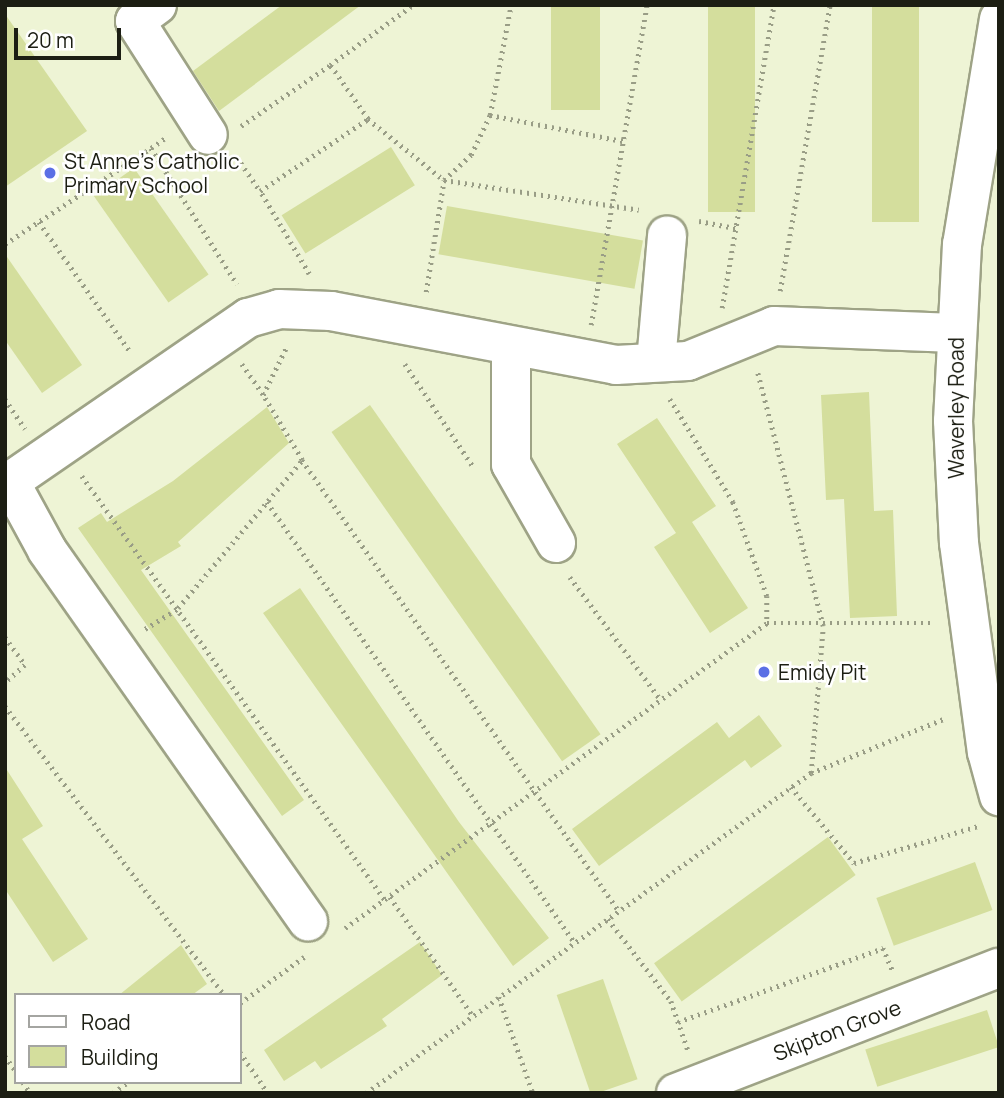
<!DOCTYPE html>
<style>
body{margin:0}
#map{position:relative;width:1004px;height:1098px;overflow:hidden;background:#eef4d5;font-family:Manrope,sans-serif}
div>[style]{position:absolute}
.building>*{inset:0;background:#d4de9d;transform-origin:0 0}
.path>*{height:4.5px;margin-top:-2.25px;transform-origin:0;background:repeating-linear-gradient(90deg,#999d86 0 2px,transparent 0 7px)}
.roads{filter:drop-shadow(2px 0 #9ea386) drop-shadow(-2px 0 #9ea386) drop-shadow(0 2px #9ea386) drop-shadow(0 -2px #9ea386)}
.minor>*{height:38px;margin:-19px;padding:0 19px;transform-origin:19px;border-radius:19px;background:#fff}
.dots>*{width:19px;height:19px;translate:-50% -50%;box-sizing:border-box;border:4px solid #fff;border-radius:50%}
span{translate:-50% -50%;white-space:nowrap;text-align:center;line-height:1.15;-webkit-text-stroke:5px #fff;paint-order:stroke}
.poi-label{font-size:21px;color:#1c1e13}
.left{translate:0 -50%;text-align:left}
.street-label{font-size:21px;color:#1c1e13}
.frame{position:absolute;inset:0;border:7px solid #1c1e13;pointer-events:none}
.legend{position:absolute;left:14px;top:993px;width:228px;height:91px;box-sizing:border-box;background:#fff;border:2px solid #a4a5a1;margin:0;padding:9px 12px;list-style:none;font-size:21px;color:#1c1e13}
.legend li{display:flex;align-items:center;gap:14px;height:35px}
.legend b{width:35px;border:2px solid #a4a5a1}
.scale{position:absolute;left:14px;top:28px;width:107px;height:32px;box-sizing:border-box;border:4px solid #1c1e13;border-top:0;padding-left:9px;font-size:21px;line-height:24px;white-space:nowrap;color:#1c1e13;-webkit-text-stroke:5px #fff;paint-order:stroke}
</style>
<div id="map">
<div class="building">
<i style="clip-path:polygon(282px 5px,361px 5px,219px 111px,193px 71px)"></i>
<i style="left:551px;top:5px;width:49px;height:105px"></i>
<i style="left:708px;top:5px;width:47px;height:207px"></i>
<i style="left:872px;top:5px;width:47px;height:217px"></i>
<i style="clip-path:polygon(5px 14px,87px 131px,5px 187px)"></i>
<i style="left:391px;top:147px;width:45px;height:129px;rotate:58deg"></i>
<i style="left:134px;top:168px;width:130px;height:49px;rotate:55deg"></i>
<i style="left:447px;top:206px;width:199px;height:49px;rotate:10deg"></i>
<i style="clip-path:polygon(5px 254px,82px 365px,42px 393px,5px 340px)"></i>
<i style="clip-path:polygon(869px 392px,874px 511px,893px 510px,897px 616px,850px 618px,844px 499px,826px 500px,821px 395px)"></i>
<i style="left:370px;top:405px;width:402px;height:47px;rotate:55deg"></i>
<i style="clip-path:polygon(267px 407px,289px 443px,178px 542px,181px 546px,141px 570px,304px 800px,282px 816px,78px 528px,101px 513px,107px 522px,173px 481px)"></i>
<i style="clip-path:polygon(657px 418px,716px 506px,692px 522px,748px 608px,710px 633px,654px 547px,676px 533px,617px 444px)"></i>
<i style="clip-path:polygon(300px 588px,459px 822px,549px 938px,513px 966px,263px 613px)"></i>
<i style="clip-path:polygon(759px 715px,782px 746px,751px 768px,745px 760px,599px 866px,572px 829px,717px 722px,729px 738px)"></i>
<i style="clip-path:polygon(5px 767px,43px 826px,22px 839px,88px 939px,53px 962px,5px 889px)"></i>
<i style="left:828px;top:837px;width:47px;height:215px;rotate:54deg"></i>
<i style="left:975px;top:862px;width:51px;height:105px;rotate:70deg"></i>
<i style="clip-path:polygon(420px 942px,442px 975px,382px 1019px,387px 1026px,321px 1069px,315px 1061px,284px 1081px,264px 1050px)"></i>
<i style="clip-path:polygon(181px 945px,207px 984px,192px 995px,119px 995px)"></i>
<i style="left:603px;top:979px;width:106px;height:49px;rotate:71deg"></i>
<i style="left:987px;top:1010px;width:39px;height:128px;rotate:72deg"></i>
</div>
<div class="path">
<i style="left:490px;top:115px;width:136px;rotate:11.1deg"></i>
<i style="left:368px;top:119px;width:97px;rotate:38.8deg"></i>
<i style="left:444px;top:180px;width:197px;rotate:8.7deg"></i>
<i style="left:241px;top:126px;width:108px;rotate:-34.4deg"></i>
<i style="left:151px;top:148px;width:19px;rotate:-35deg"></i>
<i style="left:237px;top:157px;width:41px;rotate:55.9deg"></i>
<i style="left:699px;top:221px;width:38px;rotate:11deg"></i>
<i style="left:39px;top:222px;width:160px;rotate:54.9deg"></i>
<i style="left:5px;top:244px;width:175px;rotate:-33.3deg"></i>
<i style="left:151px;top:148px;width:161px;rotate:57.7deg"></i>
<i style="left:309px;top:274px;width:96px;rotate:-120.6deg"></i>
<i style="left:260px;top:191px;width:130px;rotate:-33.7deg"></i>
<i style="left:368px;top:119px;width:66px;rotate:-125.1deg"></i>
<i style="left:330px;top:65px;width:102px;rotate:-35.9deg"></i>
<i style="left:780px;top:291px;width:290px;rotate:-80.1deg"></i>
<i style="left:426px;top:292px;width:113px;rotate:-80.9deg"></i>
<i style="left:444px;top:180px;width:37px;rotate:-43deg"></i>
<i style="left:471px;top:155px;width:44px;rotate:-64.6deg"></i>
<i style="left:490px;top:115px;width:112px;rotate:-79.2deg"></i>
<i style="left:722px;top:308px;width:307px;rotate:-80.3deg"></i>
<i style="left:591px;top:325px;width:325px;rotate:-80.1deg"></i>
<i style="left:242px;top:364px;width:37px;rotate:55deg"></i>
<i style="left:405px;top:364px;width:125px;rotate:56.4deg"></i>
<i style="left:5px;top:399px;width:36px;rotate:56deg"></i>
<i style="left:670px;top:399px;width:121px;rotate:58.5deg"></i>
<i style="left:733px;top:502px;width:100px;rotate:70.1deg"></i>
<i style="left:767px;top:596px;width:27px;rotate:90deg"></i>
<i style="left:302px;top:460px;width:551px;rotate:54.9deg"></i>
<i style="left:82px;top:476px;width:521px;rotate:54.45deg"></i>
<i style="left:267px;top:502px;width:538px;rotate:55.07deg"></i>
<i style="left:570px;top:577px;width:153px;rotate:53.5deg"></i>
<i style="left:145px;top:629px;width:39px;rotate:-32deg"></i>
<i style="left:178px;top:608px;width:193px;rotate:-50deg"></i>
<i style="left:302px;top:460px;width:76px;rotate:-121deg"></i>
<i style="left:263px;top:395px;width:55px;rotate:-63.9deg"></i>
<i style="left:5px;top:637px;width:34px;rotate:54deg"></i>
<i style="left:25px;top:665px;width:27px;rotate:138deg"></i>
<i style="left:5px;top:706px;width:363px;rotate:52.8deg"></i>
<i style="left:811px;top:773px;width:146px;rotate:-22.2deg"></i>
<i style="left:791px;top:787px;width:99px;rotate:50.3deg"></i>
<i style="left:854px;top:863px;width:129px;rotate:-16.6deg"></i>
<i style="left:390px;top:897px;width:145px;rotate:55.1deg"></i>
<i style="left:608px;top:919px;width:103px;rotate:52.5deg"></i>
<i style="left:671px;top:1001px;width:52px;rotate:70.9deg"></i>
<i style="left:345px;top:928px;width:521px;rotate:-35.86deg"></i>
<i style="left:767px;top:623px;width:167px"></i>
<i style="left:499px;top:997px;width:102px;rotate:70.5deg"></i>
<i style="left:240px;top:1003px;width:79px;rotate:-35.7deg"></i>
<i style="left:678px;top:1022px;width:218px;rotate:-19.8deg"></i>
<i style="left:883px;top:948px;width:26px;rotate:67deg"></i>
<i style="left:240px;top:1052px;width:50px;rotate:55.7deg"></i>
<i style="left:5px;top:1056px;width:19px;rotate:54deg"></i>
<i style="left:23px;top:1082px;width:13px;rotate:58deg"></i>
<i style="left:113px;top:1093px;width:19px;rotate:-36deg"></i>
<i style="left:366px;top:1093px;width:548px;rotate:-35.72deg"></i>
<i style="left:811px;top:773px;width:147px;rotate:-85.3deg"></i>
<i style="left:823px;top:626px;width:263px;rotate:-104.5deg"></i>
</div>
<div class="roads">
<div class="minor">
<i style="left:157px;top:5px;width:27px;rotate:144deg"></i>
<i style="left:135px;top:21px;width:135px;rotate:57.4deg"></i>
<i style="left:999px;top:19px;width:228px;rotate:99.3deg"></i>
<i style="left:962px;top:244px;width:177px;rotate:92.9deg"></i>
<i style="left:953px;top:421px;width:122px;rotate:87.2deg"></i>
<i style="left:959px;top:543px;width:211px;rotate:82.4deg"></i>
<i style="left:987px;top:752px;width:46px;rotate:74.7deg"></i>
<i style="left:511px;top:347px;width:117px;rotate:90deg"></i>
<i style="left:511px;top:464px;width:91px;rotate:60.3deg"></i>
<i style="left:656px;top:362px;width:127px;rotate:-85deg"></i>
<i style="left:10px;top:482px;width:77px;rotate:61.4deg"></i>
<i style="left:47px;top:550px;width:454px;rotate:54.9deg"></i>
<i style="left:5px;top:485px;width:295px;rotate:-34.5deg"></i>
<i style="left:248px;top:318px;width:32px;rotate:-16deg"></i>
<i style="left:279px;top:309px;width:52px;rotate:2.2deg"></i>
<i style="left:331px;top:311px;width:290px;rotate:10.7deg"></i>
<i style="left:616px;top:365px;width:72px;rotate:-3.2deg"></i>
<i style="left:688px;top:361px;width:93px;rotate:-22.1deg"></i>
<i style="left:774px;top:326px;width:181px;rotate:2.2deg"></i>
<i style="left:676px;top:1093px;width:346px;rotate:-21.2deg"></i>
</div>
</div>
<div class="dots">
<i style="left:50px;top:173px;background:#5b6fe5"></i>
<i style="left:764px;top:672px;background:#5b6fe5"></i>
</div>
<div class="poi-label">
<span class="left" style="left:64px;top:173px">St Anne's Catholic<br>Primary School</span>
<span class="left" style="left:778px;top:672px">Emidy Pit</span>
</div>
<div class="street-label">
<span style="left:956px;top:408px;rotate:-90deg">Waverley Road</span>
<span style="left:837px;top:1030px;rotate:-21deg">Skipton Grove</span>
</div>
<div class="frame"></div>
<ul class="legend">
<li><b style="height:9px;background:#fff"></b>Road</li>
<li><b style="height:19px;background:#d4de9d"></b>Building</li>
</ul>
<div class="scale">20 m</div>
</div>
